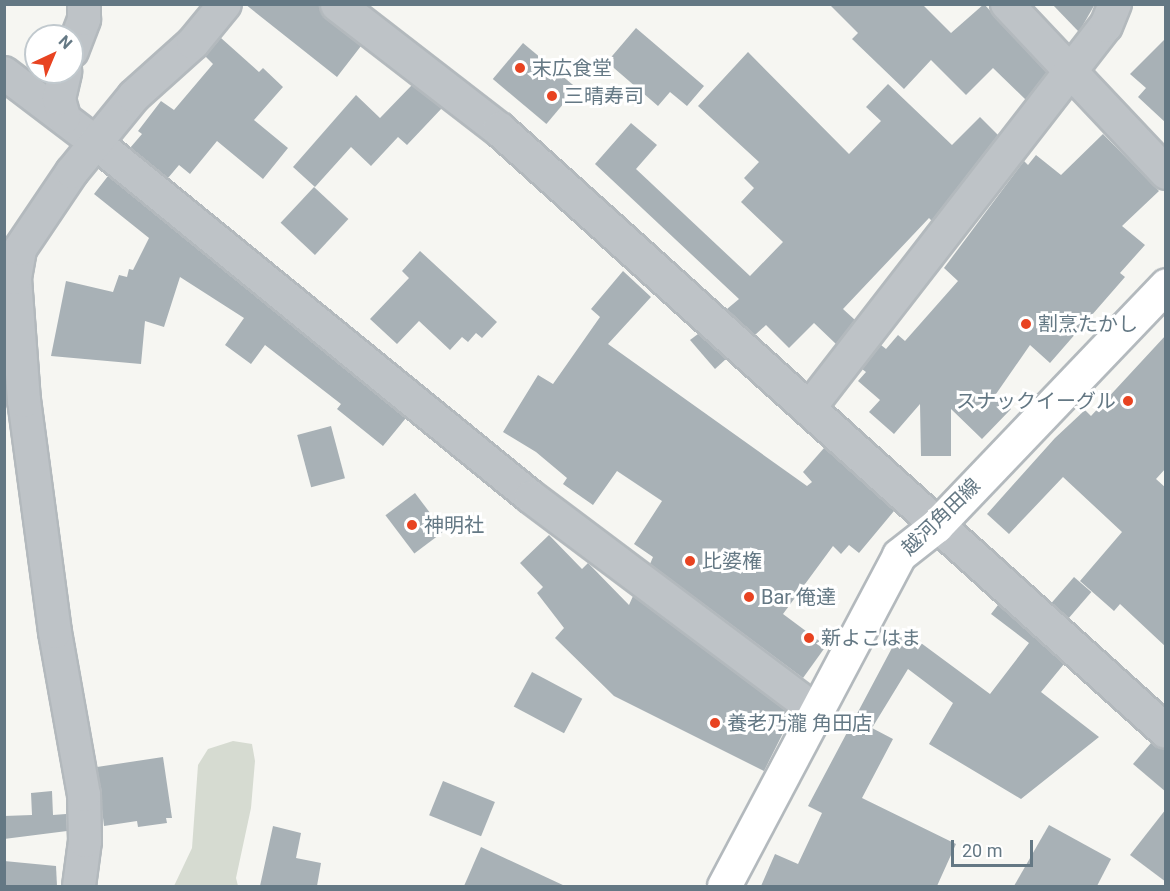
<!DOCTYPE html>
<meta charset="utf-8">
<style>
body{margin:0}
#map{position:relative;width:1170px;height:891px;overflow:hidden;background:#f6f6f2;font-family:Roboto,"Noto Sans JP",sans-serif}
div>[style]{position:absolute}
.green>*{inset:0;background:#d6dbd1}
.building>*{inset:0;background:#a8b1b6;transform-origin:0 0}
.roads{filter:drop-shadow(2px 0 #b3b9bd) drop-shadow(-2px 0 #b3b9bd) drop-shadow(0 2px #b3b9bd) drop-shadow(0 -2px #b3b9bd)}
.minor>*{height:32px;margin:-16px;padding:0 16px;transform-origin:16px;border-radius:16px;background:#bec3c7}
.tertiary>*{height:33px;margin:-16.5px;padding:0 16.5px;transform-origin:16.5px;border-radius:16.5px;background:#bec3c7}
.secondary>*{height:33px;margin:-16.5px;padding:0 16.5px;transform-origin:16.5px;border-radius:16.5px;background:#fff}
.dots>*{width:16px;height:16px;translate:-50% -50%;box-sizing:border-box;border:3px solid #fff;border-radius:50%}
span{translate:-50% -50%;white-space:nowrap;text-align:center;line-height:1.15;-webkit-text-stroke:6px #fff;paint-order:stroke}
.poi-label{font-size:20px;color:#647884}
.left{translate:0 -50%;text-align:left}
.right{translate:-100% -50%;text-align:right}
.street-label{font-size:20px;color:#647884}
.frame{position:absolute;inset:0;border:6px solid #647884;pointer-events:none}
.north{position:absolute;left:24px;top:24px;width:60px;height:60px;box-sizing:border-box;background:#fff;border:2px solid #c1c9ce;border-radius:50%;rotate:44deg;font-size:16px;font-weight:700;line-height:24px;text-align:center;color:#647884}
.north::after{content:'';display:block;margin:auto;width:21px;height:27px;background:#e84321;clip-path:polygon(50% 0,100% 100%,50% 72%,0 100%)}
.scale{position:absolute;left:951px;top:840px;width:82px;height:27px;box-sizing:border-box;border:3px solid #647884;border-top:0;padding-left:8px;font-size:18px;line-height:21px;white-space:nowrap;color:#647884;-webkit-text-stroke:4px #fff;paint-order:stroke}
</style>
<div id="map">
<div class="green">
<i style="clip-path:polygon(233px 741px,252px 744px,255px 761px,251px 808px,236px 878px,238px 886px,174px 886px,192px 848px,198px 765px,208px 749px)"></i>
</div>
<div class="building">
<i style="clip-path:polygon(245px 4px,319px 4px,325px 18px,361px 46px,337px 77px)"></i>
<i style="clip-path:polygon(829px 4px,922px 4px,951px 33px,984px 4px,1047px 73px,1026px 100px,993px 68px,966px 95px,931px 60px,904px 89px,852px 39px,858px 33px)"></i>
<i style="clip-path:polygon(1052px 4px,1095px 4px,1079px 32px)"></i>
<i style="clip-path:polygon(636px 28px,704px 86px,687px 106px,670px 92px,658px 106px,607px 62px)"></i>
<i style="clip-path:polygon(221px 38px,259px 72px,263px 68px,283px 87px,254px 120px,288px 148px,263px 179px,217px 141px,190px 174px,179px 165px,168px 178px,130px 148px,142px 134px,138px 131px,161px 101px,174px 110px,213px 64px,205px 56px)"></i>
<i style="clip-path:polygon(1166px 38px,1166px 123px,1138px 97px,1146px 88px,1130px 74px)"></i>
<i style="left:523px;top:43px;width:70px;height:47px;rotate:40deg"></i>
<i style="clip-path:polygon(748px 52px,849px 154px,881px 121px,866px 107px,888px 84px,952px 145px,980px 117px,998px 135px,932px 221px,929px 218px,843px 309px,855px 320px,836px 344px,814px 323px,789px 348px,766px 325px,755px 335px,727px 309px,739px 299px,595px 164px,631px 123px,657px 145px,636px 169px,750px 276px,783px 242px,741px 202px,754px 188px,744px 178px,759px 162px,698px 106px)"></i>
<i style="clip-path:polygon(412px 85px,442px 108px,407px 145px,398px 137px,371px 166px,351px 147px,315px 187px,293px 167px,356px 95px,380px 118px)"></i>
<i style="clip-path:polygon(1103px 134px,1159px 191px,1122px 226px,1145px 245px,1120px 273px,1125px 277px,1050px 363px,1030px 345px,996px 394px,1011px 409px,982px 439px,951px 409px,951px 456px,921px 456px,920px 404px,894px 434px,869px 412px,880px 400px,858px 381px,866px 372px,862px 369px,881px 345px,886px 349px,898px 335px,905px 341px,958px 281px,944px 268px,1024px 161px,1028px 165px,1036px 155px,1061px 175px)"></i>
<i style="clip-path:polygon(108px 176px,406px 418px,383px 446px,337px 409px,341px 404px,265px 345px,251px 364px,225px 345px,244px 318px,180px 277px,164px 327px,145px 321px,141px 364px,51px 356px,66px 281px,113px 292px,119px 275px,127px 277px,129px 269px,133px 270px,149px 238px,94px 194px)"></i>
<i style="left:314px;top:187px;width:47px;height:49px;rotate:43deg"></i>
<i style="clip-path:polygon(420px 251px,497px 322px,482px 338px,476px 333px,468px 342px,462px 337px,450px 350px,419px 321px,397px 344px,370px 319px,409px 278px,402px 271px)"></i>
<i style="clip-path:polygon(623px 271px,651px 297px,608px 344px,807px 486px,812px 482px,803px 472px,824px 448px,894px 511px,859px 553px,849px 545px,841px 554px,833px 546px,783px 614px,826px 646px,803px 678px,650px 564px,653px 557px,634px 544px,662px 501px,617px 471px,593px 505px,563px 484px,567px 478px,536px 452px,503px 432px,538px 375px,553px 384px,600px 317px,591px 309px)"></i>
<i style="clip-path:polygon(698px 334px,726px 359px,715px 369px,690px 340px)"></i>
<i style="clip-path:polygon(1166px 335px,1166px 468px,1156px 479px,1166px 488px,1166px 647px,1120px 604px,1114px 611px,1080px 581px,1122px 532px,1063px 477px,1009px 534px,987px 514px,1055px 438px,1085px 410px,1091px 416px)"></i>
<i style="left:331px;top:426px;width:54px;height:35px;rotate:75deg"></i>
<i style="left:415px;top:493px;width:48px;height:37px;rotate:53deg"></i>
<i style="clip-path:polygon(549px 535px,582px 569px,588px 563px,629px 605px,633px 596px,792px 715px,764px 771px,614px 696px,555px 638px,564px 628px,537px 593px,543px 587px,520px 563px)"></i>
<i style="left:1074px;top:577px;width:23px;height:34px;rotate:41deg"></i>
<i style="clip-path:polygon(998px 605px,1064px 664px,1041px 692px,1099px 737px,1021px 799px,929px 744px,953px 703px,908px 669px,872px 728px,893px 739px,862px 798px,956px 844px,937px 886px,761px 886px,775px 854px,798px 864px,822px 813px,808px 806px,902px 629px,990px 694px,1029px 643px,991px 614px)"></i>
<i style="left:532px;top:672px;width:57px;height:39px;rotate:28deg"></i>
<i style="clip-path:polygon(1151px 743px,1166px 749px,1166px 792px,1133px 764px)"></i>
<i style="clip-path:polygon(163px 757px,172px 818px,166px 818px,167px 823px,138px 827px,137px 821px,104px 826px,97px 767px)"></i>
<i style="left:443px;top:781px;width:56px;height:37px;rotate:22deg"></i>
<i style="clip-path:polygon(52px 791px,53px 815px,66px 814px,67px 831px,4px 839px,4px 816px,32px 815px,31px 793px)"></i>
<i style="clip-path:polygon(1166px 809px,1166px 882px,1130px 855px)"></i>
<i style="clip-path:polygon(1049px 825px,1111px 859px,1097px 886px,1014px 886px)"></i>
<i style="clip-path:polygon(273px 826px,301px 833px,296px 858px,321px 863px,317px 886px,260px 886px)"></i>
<i style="clip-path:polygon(481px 847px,565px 886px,464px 886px)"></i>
<i style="clip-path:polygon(4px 861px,56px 866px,57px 886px,4px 886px)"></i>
</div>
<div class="roads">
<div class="minor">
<i style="left:1007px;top:4px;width:232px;rotate:46.7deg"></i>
<i style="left:72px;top:51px;width:34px;rotate:-69deg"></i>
<i style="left:84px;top:19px;width:15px;rotate:-90deg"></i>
<i style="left:4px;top:73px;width:114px;rotate:37.2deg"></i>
<i style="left:95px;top:142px;width:562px;rotate:39.15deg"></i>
<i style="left:531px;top:497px;width:355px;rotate:36.9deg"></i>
<i style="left:64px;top:117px;width:19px;rotate:-106deg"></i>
<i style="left:59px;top:99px;width:28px;rotate:-77deg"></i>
<i style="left:810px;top:407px;width:482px;rotate:-52.2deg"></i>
<i style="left:1106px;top:26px;width:24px;rotate:-68deg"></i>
<i style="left:79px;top:886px;width:45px;rotate:-82.4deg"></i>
<i style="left:85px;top:841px;width:46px;rotate:-91.2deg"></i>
<i style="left:84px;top:795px;width:166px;rotate:-100.1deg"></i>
<i style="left:55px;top:632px;width:233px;rotate:-97.6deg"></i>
<i style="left:24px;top:401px;width:123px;rotate:-94.2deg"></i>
<i style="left:15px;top:278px;width:29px;rotate:-80deg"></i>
<i style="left:20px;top:249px;width:93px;rotate:-56deg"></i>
<i style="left:72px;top:172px;width:98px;rotate:-50.8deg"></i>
<i style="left:134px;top:96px;width:79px;rotate:-41.9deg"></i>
<i style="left:193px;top:43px;width:50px;rotate:-50.6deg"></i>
</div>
<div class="tertiary">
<i style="left:337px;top:4px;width:205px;rotate:37.7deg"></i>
<i style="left:499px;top:129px;width:898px;rotate:42.07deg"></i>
</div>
<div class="secondary">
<i style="left:724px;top:886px;width:374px;rotate:-62.1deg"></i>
<i style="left:899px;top:555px;width:47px;rotate:-38.1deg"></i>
<i style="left:936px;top:526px;width:333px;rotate:-46.3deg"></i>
</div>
</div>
<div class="dots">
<i style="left:520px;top:68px;background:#e84321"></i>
<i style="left:552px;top:96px;background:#e84321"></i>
<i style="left:1026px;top:324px;background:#e84321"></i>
<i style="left:1128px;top:401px;background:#e84321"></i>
<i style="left:412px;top:525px;background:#e84321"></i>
<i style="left:690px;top:561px;background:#e84321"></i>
<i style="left:749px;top:597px;background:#e84321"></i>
<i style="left:809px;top:638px;background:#e84321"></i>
<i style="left:715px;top:723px;background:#e84321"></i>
</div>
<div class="poi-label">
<span class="left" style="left:532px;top:68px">末広食堂</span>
<span class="left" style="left:564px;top:96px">三晴寿司</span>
<span class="left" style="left:1038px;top:324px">割烹たかし</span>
<span class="right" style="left:1116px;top:401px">スナックイーグル</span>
<span class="left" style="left:424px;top:525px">神明社</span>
<span class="left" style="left:702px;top:561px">比婆権</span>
<span class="left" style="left:761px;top:597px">Bar 俺達</span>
<span class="left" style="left:821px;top:638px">新よこはま</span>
<span class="left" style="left:727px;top:723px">養老乃瀧 角田店</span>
</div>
<div class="street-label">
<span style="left:941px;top:517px;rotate:-44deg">越河角田線</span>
</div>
<div class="frame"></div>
<div class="north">N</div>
<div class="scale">20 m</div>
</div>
